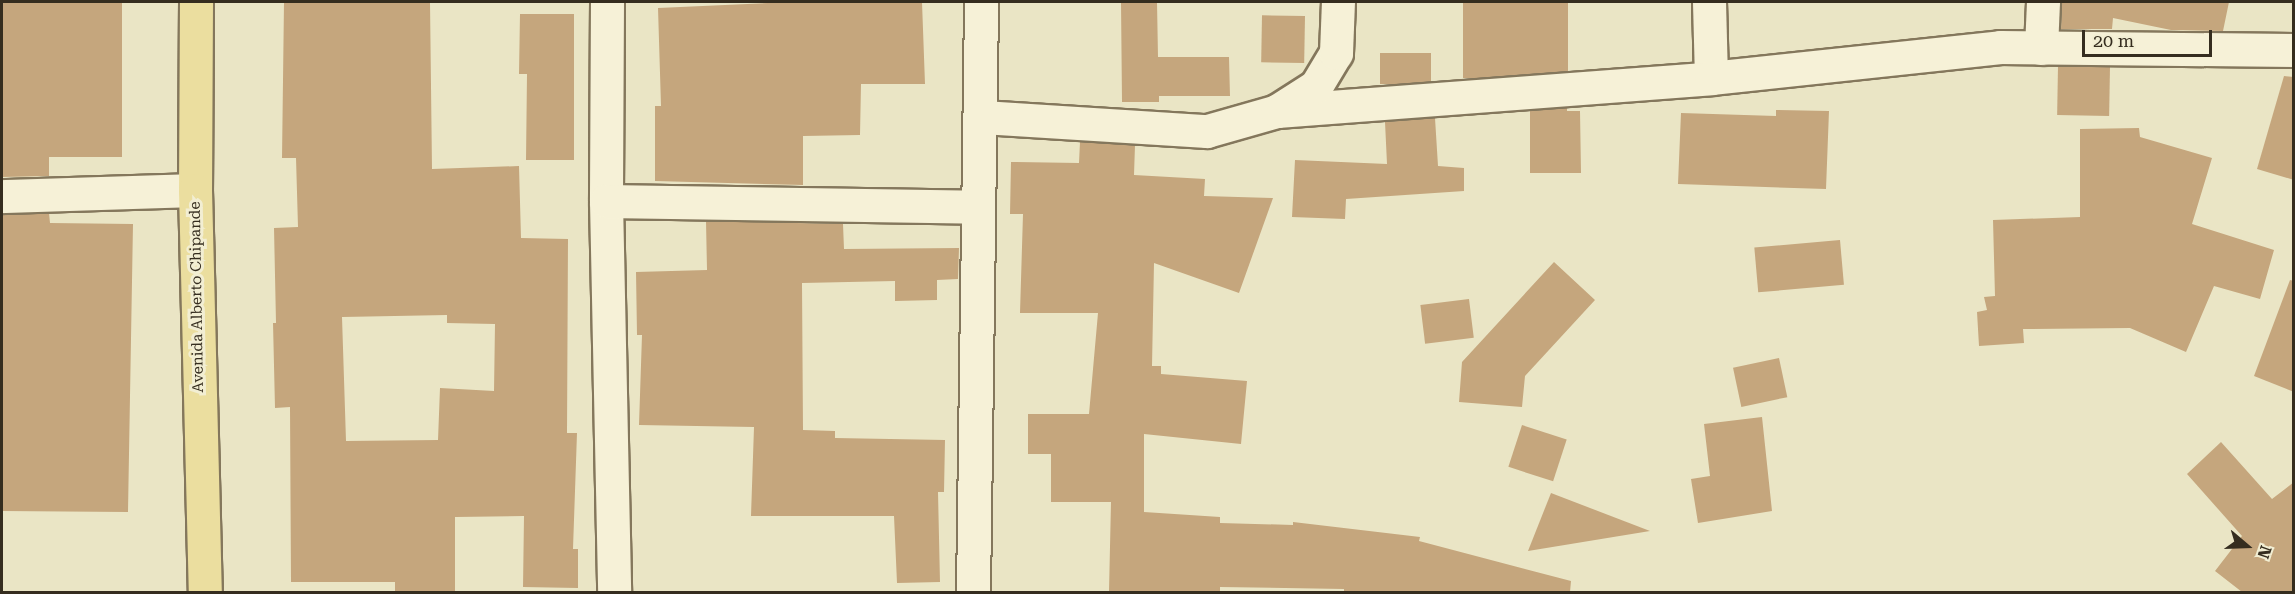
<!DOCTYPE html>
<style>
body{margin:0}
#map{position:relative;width:2295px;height:594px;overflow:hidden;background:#eae5c5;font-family:"Roboto Serif",serif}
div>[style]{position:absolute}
.building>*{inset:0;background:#c5a67d;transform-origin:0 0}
.roads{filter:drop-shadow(2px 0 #84775c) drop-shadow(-2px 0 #84775c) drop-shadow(0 2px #84775c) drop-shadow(0 -2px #84775c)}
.minor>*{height:33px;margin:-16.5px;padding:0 16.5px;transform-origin:16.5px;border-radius:16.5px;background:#f6f1d7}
.major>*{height:33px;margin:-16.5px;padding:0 16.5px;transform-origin:16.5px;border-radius:16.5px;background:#ebde9f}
span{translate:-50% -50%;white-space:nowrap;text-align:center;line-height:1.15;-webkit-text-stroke:6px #f2eed3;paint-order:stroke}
.street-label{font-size:15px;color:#352d1f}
.frame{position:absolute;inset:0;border:3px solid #352d1f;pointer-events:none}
.north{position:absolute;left:2217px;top:516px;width:60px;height:60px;-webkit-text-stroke:4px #f2eed3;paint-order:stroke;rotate:109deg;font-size:16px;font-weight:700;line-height:24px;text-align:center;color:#352d1f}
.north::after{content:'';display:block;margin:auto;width:21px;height:27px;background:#352d1f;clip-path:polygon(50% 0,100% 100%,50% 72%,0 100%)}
.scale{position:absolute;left:2082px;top:30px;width:130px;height:27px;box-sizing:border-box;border:3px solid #352d1f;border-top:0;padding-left:8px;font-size:18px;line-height:21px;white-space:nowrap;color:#352d1f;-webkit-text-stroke:4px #f2eed3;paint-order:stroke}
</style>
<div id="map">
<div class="building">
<i style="clip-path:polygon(2px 2px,122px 2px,122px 157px,49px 157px,49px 176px,2px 177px)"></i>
<i style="clip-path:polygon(evenodd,284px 2px,430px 2px,432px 169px,519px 166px,521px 238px,568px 239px,567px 433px,577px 433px,573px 549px,578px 549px,578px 588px,523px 587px,524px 516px,455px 517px,455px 592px,395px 592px,395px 582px,291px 582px,290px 407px,275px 408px,273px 323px,276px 323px,274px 228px,298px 227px,296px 158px,282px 158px,284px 2px,447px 315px,447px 323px,495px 324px,494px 391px,440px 388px,438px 440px,346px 441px,342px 317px,447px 315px)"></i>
<i style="clip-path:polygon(789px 2px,922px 2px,925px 84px,861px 84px,860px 135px,803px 136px,803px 185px,655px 181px,655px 106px,661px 106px,658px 8px)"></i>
<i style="clip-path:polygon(1121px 2px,1157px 2px,1158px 57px,1229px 57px,1230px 96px,1159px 96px,1159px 102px,1122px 102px)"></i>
<i style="left:1463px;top:2px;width:105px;height:76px"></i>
<i style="clip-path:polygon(2062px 2px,2229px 2px,2223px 31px,2171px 30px,2113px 18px,2112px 29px,2061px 29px)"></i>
<i style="clip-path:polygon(520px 14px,574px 14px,574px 160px,526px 160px,527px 74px,519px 74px)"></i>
<i style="left:1305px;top:16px;width:47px;height:43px;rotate:91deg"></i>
<i style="left:1380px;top:53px;width:51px;height:31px"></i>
<i style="left:2058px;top:66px;width:52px;height:49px;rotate:1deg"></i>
<i style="clip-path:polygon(2284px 76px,2294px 77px,2294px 180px,2257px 169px)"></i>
<i style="clip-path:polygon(1567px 108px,1567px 111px,1580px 111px,1581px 173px,1530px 173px,1530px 111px)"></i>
<i style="clip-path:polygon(1776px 110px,1829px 111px,1826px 189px,1678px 184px,1681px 113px,1776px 116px)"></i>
<i style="clip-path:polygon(1435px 118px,1438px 166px,1464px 168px,1464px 191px,1346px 199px,1345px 219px,1292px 217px,1295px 160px,1387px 164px,1385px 122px)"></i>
<i style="clip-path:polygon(2139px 128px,2140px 137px,2212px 158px,2192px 224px,2274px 250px,2260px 299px,2214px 286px,2186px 352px,2130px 328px,2023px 329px,2024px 343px,1979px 346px,1977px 312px,1987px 310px,1984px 297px,1995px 296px,1993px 220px,2080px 217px,2080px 129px)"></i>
<i style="clip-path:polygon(1080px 142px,1135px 145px,1134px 175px,1205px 179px,1204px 196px,1273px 198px,1239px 293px,1154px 263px,1152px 366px,1161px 366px,1161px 374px,1247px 381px,1241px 444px,1144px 434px,1144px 512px,1220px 517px,1220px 523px,1293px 525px,1293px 522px,1420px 537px,1419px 541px,1571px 581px,1570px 592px,1344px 592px,1344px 589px,1220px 587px,1220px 592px,1109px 592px,1111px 502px,1051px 502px,1051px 454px,1028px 454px,1028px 414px,1089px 414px,1098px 313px,1020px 313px,1023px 214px,1010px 214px,1011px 162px,1079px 163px)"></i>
<i style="clip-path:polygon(49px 213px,50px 223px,133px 224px,128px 512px,2px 511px,2px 215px)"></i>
<i style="clip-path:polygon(706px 221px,843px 224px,844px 249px,959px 248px,958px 279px,937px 280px,937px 300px,895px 301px,895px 281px,802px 283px,803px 430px,835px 431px,835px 438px,945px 440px,944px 492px,938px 492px,940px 582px,897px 583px,894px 516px,751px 516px,754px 427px,639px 425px,642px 335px,637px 335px,636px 272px,707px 270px)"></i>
<i style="left:1840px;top:240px;width:45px;height:86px;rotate:85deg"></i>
<i style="clip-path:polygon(1554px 262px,1595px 300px,1525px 376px,1522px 407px,1459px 402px,1462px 362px)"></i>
<i style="clip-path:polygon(2290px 280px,2294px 281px,2294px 392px,2254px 376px)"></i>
<i style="left:1469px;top:299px;width:39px;height:49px;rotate:83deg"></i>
<i style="left:1779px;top:358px;width:40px;height:47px;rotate:78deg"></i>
<i style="clip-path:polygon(1762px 417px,1772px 511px,1698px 523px,1691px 479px,1710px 476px,1704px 424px)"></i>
<i style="left:1522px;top:425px;width:47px;height:44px;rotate:18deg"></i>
<i style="clip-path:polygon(2221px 442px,2272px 499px,2294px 482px,2294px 592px,2242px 592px,2215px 571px,2242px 536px,2187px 474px)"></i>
<i style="clip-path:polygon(1551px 493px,1650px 531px,1528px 551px)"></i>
</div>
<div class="roads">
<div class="minor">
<i style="left:607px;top:2px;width:199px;rotate:90.3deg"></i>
<i style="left:606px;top:201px;width:391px;rotate:88.8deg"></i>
<i style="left:1709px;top:2px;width:76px;rotate:88.5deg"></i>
<i style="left:2041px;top:48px;width:46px;rotate:-87.5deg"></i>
<i style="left:1277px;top:111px;width:435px;rotate:-4.3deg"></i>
<i style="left:1711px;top:78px;width:291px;rotate:-6.1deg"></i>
<i style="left:2000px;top:47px;width:294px;rotate:0.6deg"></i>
<i style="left:982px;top:117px;width:225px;rotate:3.6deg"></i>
<i style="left:1207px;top:131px;width:73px;rotate:-15.9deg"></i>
<i style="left:1277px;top:111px;width:46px;rotate:-32.7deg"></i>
<i style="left:1316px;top:86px;width:39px;rotate:-59deg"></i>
<i style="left:1336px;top:53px;width:51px;rotate:-87.8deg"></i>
<i style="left:2px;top:196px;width:193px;rotate:-1.8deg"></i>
<i style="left:606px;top:201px;width:372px;rotate:0.9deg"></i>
<i style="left:973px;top:592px;width:590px;rotate:-89.22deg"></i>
</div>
<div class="major">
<i style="left:196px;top:2px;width:188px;rotate:90.3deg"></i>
<i style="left:195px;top:190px;width:402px;rotate:88.6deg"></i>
</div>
</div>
<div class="street-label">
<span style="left:197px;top:297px;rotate:-91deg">Avenida Alberto Chipande</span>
</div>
<div class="frame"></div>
<div class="north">N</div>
<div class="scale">20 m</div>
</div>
